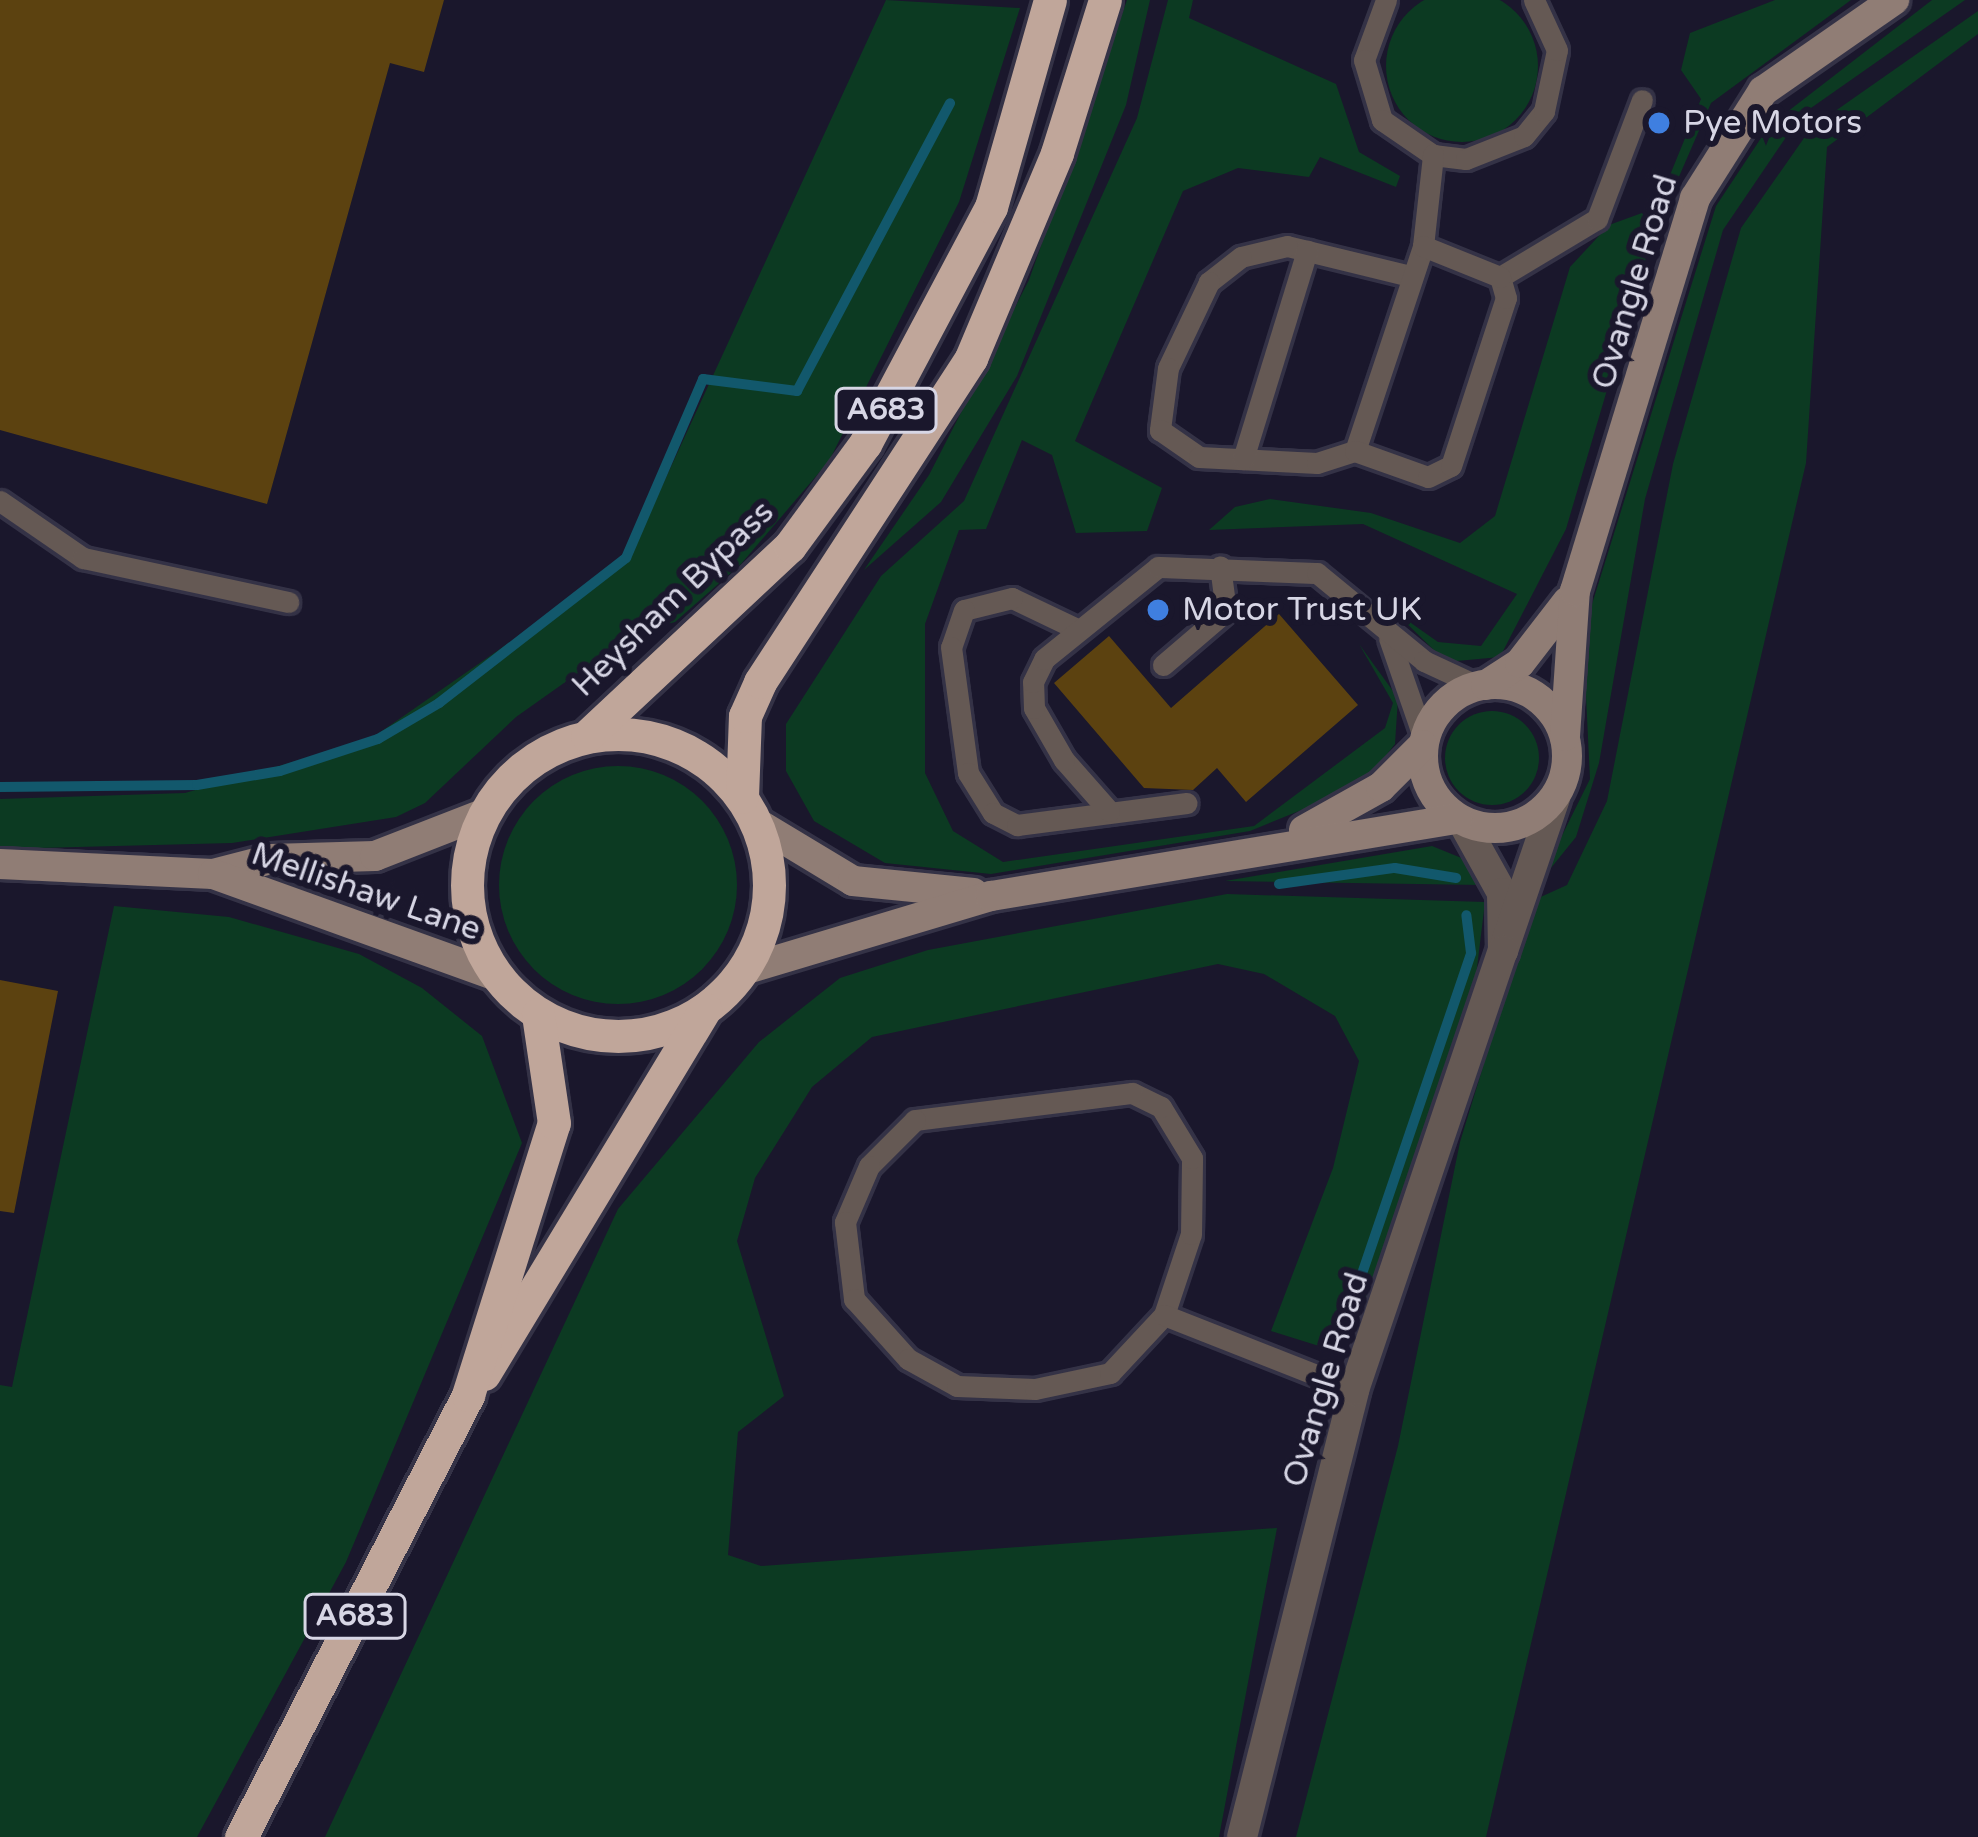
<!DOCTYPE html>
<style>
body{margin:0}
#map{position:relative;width:1978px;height:1837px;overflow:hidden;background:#1a172c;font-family:"Varela Round",sans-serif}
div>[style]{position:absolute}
.green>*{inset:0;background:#0c3a22}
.round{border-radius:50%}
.stream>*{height:10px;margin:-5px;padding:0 5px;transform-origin:5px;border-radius:5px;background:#12586c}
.building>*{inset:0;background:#5c4210}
.roads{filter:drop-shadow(3px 0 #343246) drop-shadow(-3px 0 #343246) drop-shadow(0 3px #343246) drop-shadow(0 -3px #343246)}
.service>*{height:21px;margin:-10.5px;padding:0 10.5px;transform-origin:10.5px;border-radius:10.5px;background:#655954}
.minor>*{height:30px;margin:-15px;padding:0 15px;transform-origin:15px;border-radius:15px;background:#655954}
.secondary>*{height:30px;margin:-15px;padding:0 15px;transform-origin:15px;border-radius:15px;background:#907d75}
.secondary>.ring{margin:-15px;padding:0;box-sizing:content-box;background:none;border:30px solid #907d75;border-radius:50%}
.trunk>*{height:33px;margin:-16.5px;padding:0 16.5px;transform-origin:16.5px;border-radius:16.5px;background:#c0a69a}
.trunk>.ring{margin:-16.5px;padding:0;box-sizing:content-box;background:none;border:33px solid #c0a69a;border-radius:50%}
.dots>*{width:33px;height:33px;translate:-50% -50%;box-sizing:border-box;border:6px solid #1a172c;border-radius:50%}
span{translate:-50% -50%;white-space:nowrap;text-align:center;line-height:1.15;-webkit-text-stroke:12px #1a172c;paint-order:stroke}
.shield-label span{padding:3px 9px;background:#1a172c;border:3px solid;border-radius:9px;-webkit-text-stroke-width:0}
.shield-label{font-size:30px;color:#d7d6e5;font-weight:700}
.poi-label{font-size:33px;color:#d7d6e5}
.left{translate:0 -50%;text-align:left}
.street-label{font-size:33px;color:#d7d6e5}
</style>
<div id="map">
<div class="green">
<i class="round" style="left:1386px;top:-10px;width:152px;height:152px"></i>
<i style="clip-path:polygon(886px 0,1020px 8px,959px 202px,829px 461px,741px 564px,675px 622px,636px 632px,516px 717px,425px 803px,396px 817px,232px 843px,0 849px,0 799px,185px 793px,369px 740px,628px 560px)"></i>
<i style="clip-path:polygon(1127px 0,1150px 0,1126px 105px,1017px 376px,941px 502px,864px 570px,929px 475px,1029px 280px)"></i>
<i style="clip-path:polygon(1168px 0,1193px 0,1189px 18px,1336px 84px,1359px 152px,1400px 176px,1396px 187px,1320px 157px,1309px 177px,1238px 168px,1183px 191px,1075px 441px,1162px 488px,1147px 531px,1076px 533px,1052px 455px,1022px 440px,986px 529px,959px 530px,925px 624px,925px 773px,953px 831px,1003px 862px,1254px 826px,1385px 728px,1393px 703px,1359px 644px,1398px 698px,1395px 744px,1363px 785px,1250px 831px,991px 874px,885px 863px,814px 821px,786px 771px,786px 724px,881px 576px,964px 501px,1137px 118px)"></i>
<i style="clip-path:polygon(1775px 0,1851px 0,1711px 103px,1651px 241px,1566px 529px,1500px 657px,1446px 662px,1394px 611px,1438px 642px,1481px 646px,1517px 594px,1363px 524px,1209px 530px,1235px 507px,1270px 499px,1371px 513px,1460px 543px,1495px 516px,1570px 267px,1609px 225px,1642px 213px,1650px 224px,1701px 99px,1681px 70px,1690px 33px)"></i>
<i style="clip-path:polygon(1932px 0,1965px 0,1801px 115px,1723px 230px,1645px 499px,1599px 763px,1576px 837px,1538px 884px,1590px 779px,1583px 633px,1716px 206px,1769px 126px)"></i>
<i style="clip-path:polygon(1978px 11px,1978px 34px,1827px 147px,1806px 463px,1486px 1837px,1296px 1837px,1398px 1446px,1460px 1142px,1534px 900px,1567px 885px,1607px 801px,1673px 464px,1741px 228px,1811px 128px)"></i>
<i class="round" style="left:1445px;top:711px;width:94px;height:94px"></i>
<i class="round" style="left:499px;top:766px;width:238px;height:238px"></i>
<i style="clip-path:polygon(1432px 846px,1464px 859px,1481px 885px,1225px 881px)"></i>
<i style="clip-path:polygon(1227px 894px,1485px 902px,1475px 984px,1358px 1326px,1319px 1346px,1271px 1331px,1333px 1168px,1359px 1061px,1335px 1016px,1264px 974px,1218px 964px,872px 1037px,812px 1087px,755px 1178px,737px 1241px,784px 1396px,738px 1432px,728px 1555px,761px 1566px,1277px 1528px,1219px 1837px,325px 1837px,618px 1209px,759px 1042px,840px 978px,928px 950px)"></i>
<i style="clip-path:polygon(114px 906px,229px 917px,359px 954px,422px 988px,482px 1036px,522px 1143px,346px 1562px,197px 1837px,0 1837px,0 1385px,12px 1387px)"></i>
</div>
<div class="stream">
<i style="left:0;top:787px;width:197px;rotate:-0.6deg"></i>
<i style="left:197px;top:785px;width:84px;rotate:-9.6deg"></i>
<i style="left:280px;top:771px;width:103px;rotate:-18.1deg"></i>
<i style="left:378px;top:739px;width:71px;rotate:-30.5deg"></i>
<i style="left:439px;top:703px;width:237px;rotate:-37.8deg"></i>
<i style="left:626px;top:558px;width:195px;rotate:-66.7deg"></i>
<i style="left:703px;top:379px;width:95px;rotate:7.3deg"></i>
<i style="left:797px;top:391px;width:326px;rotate:-62deg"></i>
<i style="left:1279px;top:884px;width:117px;rotate:-7.9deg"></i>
<i style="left:1395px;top:868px;width:62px;rotate:9.3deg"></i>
<i style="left:1350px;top:1309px;width:376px;rotate:-71.2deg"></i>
<i style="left:1471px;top:953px;width:38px;rotate:-97deg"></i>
</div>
<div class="building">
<i style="clip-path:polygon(0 0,444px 0,424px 72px,390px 63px,267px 504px,0 430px)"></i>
<i style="clip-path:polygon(1279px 614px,1358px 705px,1246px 802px,1217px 768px,1193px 790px,1144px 788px,1054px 683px,1109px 636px,1171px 708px)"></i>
<i style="clip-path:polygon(0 980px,58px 991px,14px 1213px,0 1211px)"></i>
</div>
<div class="roads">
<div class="service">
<i style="left:1386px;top:0;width:64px;rotate:110.1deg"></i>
<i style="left:1364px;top:60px;width:63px;rotate:73.3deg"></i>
<i style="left:1382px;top:120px;width:62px;rotate:34.5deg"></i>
<i style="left:1433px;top:155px;width:33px;rotate:7deg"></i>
<i style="left:1466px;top:159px;width:62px;rotate:-21.6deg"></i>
<i style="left:1524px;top:136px;width:32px;rotate:-51deg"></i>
<i style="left:1544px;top:111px;width:62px;rotate:-78deg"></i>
<i style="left:1557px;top:50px;width:55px;rotate:-114.7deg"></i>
<i style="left:1406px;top:275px;width:122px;rotate:-166.3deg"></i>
<i style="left:1287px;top:246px;width:47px;rotate:166.6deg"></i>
<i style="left:1241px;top:257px;width:41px;rotate:142deg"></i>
<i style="left:1209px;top:282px;width:95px;rotate:115.5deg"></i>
<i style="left:1168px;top:368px;width:63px;rotate:97.4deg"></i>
<i style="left:1160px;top:430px;width:47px;rotate:34.7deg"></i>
<i style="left:1199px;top:457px;width:118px;rotate:2.9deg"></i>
<i style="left:1317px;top:463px;width:40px;rotate:-18deg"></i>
<i style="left:1355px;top:451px;width:216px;rotate:-71.6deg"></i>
<i style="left:1423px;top:246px;width:92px;rotate:-83.7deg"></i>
<i style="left:1500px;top:277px;width:113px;rotate:-30.9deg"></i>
<i style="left:1597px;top:219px;width:127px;rotate:-69.3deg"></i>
<i style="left:1355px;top:451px;width:77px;rotate:19.6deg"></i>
<i style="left:1428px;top:477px;width:25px;rotate:-26deg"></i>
<i style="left:1451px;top:466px;width:177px;rotate:-71.9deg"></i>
<i style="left:1506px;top:298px;width:22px;rotate:-106deg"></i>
<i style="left:1500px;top:277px;width:83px;rotate:-158.1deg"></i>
<i style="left:1243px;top:459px;width:218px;rotate:-72.9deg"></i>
<i style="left:0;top:501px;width:101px;rotate:34.5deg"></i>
<i style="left:83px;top:558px;width:210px;rotate:12.1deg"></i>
<i style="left:1079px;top:630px;width:74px;rotate:-154.5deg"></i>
<i style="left:1012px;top:598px;width:49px;rotate:166deg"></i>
<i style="left:964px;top:610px;width:39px;rotate:109deg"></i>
<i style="left:951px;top:647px;width:127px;rotate:82.3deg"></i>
<i style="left:968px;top:773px;width:47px;rotate:58deg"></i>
<i style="left:993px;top:813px;width:27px;rotate:27deg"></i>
<i style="left:1017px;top:825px;width:171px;rotate:-7.4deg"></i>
<i style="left:1389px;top:638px;width:107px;rotate:70.9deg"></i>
<i style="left:1163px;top:665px;width:83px;rotate:-40.6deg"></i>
<i style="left:1226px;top:611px;width:45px;rotate:-97.6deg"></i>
<i style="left:1109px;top:811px;width:68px;rotate:-131.4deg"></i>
<i style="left:1064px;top:760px;width:60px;rotate:-120deg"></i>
<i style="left:1034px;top:708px;width:26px;rotate:-92deg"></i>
<i style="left:1033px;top:682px;width:25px;rotate:-64deg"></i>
<i style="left:1044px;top:659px;width:146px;rotate:-38.9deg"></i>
<i style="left:1158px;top:567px;width:159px;rotate:2.2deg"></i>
<i style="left:1317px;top:573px;width:139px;rotate:39.4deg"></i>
<i style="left:1424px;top:661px;width:60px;rotate:24.8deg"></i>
<i style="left:1164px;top:1315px;width:85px;rotate:-71.6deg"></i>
<i style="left:1191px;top:1234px;width:76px;rotate:-89.2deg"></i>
<i style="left:1192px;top:1158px;width:60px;rotate:-121.3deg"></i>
<i style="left:1161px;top:1107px;width:32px;rotate:-154deg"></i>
<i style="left:1132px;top:1093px;width:219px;rotate:172.9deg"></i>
<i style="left:915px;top:1120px;width:65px;rotate:135deg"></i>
<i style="left:869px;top:1166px;width:61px;rotate:113.2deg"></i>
<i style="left:845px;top:1222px;width:78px;rotate:83.3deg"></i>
<i style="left:854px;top:1299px;width:81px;rotate:48deg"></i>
<i style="left:908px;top:1359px;width:56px;rotate:28.9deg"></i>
<i style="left:957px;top:1386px;width:78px;rotate:2.2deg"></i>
<i style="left:1035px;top:1389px;width:77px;rotate:-12deg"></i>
<i style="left:1110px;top:1373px;width:79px;rotate:-47deg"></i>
<i style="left:1164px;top:1315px;width:204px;rotate:21.5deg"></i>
</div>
<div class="minor">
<i style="left:1462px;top:821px;width:82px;rotate:60.9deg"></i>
<i style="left:1502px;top:893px;width:58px;rotate:89deg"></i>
<i style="left:1503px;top:951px;width:162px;rotate:-71.2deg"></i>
<i style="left:1242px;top:1837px;width:461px;rotate:-75.9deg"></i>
<i style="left:1354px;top:1390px;width:464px;rotate:-71.3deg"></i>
</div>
<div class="secondary">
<i class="ring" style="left:1423px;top:684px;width:114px;height:114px"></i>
<i style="left:1486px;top:685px;width:40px;rotate:-32.9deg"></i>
<i style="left:1520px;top:663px;width:78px;rotate:-52.3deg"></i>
<i style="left:1565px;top:736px;width:145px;rotate:-86.1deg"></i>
<i style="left:1575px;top:591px;width:411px;rotate:-73deg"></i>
<i style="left:1695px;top:198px;width:127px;rotate:-57.6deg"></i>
<i style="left:1763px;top:91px;width:160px;rotate:-34.8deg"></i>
<i style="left:757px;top:823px;width:112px;rotate:31.1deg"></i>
<i style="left:853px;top:881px;width:121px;rotate:5.7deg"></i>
<i style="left:1304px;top:830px;width:88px;rotate:-29.2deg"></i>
<i style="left:1381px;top:787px;width:59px;rotate:-45deg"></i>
<i style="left:0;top:864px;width:213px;rotate:2.7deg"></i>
<i style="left:213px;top:874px;width:60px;rotate:-14.5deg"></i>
<i style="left:271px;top:859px;width:104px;rotate:-1.7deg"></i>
<i style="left:375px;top:856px;width:116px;rotate:-21.3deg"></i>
<i style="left:213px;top:874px;width:301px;rotate:19.8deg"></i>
<i style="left:744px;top:970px;width:258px;rotate:-16.7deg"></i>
<i style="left:991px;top:896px;width:473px;rotate:-9.4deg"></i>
</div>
<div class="trunk">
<i class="ring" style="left:467px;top:734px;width:269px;height:269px"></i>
<i style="left:587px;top:736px;width:278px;rotate:-43.1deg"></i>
<i style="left:790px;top:546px;width:127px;rotate:-53.7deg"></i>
<i style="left:865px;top:444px;width:268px;rotate:-62deg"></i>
<i style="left:991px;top:207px;width:215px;rotate:-74.1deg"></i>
<i style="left:742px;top:797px;width:81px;rotate:-87.9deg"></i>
<i style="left:745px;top:716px;width:37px;rotate:-66deg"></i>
<i style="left:760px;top:682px;width:387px;rotate:-56.9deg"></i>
<i style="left:971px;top:358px;width:222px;rotate:-67.2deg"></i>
<i style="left:1057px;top:153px;width:160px;rotate:-72.6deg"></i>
<i style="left:484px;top:1374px;width:427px;rotate:-58.8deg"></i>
<i style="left:241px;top:1837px;width:497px;rotate:-62.8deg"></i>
<i style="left:468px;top:1395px;width:285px;rotate:-72.5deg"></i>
<i style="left:554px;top:1123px;width:110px;rotate:-98.4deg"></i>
</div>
</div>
<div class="dots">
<i style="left:1659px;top:123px;background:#3f7fe0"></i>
<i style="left:1158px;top:610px;background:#3f7fe0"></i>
</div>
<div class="shield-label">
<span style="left:886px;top:410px">A683</span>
<span style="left:355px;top:1616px">A683</span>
</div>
<div class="poi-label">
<span class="left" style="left:1683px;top:123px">Pye Motors</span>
<span class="left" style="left:1182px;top:610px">Motor Trust UK</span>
</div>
<div class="street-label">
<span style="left:1635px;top:282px;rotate:-73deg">Ovangle Road</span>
<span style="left:673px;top:599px;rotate:-44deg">Heysham Bypass</span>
<span style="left:366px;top:892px;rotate:19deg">Mellishaw Lane</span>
<span style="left:1326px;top:1380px;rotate:-73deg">Ovangle Road</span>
</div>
</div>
